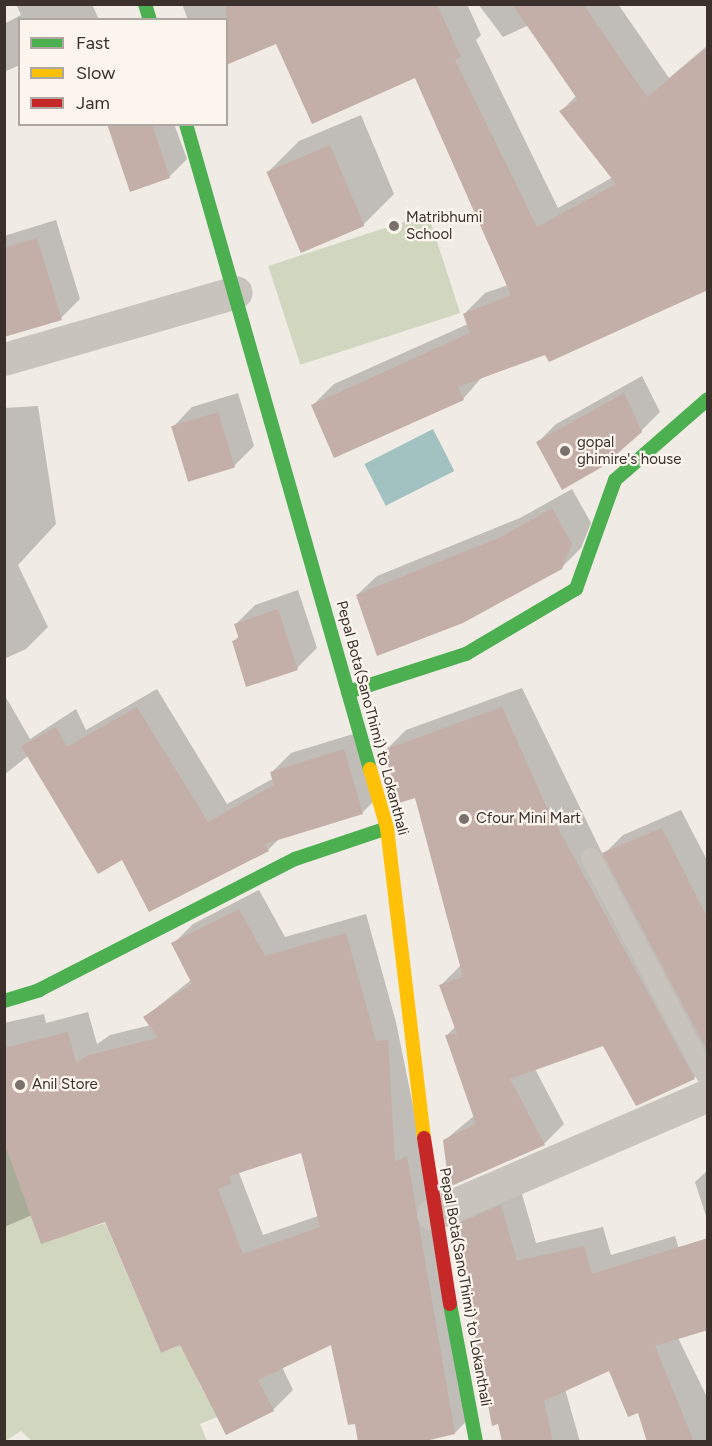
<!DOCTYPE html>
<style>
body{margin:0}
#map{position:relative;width:712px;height:1446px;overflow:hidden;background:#f0ebe5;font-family:Figtree,sans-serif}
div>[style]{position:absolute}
.green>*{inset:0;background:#d1d6bf;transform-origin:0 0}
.water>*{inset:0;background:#a1c2c1;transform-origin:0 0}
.shadow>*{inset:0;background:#0003}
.building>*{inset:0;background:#c3afa7;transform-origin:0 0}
.lane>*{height:20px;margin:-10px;padding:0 10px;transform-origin:10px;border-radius:10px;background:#c9c3be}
.street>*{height:33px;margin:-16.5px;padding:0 16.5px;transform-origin:16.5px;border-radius:16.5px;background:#c9c3be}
.fast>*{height:14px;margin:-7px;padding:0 7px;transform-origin:7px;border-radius:7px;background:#4caf50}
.slow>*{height:14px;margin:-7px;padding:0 7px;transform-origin:7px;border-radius:7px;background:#ffc107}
.jam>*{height:14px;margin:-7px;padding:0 7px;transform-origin:7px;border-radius:7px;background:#c62828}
.dots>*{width:16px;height:16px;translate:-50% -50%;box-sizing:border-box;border:3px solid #fbf5ee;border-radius:50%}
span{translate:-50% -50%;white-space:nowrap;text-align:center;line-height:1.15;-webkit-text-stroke:4.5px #fbf5ee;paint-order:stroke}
.poi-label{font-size:15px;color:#3b302b}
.left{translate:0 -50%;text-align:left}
.street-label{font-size:15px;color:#3b302b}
.frame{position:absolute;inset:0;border:6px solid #3b302b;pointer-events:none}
.legend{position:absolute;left:18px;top:18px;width:210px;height:108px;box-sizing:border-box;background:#fbf5ee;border:2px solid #aea6a0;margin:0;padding:8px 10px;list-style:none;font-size:18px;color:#3b302b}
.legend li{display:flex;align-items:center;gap:12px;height:30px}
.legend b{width:30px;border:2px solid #aea6a0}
</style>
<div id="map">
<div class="green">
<i style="left:428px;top:214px;width:104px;height:168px;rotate:72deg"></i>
<i style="clip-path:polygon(4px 1142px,69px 1234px,105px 1223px,161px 1353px,208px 1333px,199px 1383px,217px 1417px,200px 1424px,207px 1441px,32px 1441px,21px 1431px,5px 1441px)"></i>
</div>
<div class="water">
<i style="left:433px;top:429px;width:47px;height:77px;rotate:63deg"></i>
</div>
<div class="shadow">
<i style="clip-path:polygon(16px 4px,92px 4px,99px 20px,20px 20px,20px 65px,4px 72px,4px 24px,21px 15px)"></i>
<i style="clip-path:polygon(182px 4px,467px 4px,481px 35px,476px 40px,558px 208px,613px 177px,561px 111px,577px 95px,529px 25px,503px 37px,478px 4px,618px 4px,669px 78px,708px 45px,708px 289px,483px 376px,463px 399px,313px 405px,334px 384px,468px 324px,464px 314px,485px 293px,508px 285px,416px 76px,277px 42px,226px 20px,188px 20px)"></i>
<i style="clip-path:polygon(361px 115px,394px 194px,363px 225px,268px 172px,299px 141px)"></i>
<i style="clip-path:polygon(109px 124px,174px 124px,187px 159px,169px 177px)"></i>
<i style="clip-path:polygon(56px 220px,80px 299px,61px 318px,4px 336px,4px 236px)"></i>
<i style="clip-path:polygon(642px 376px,660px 412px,641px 431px,538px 442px,556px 424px)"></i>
<i style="clip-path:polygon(238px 393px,254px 446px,234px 466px,173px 427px,192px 407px)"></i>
<i style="clip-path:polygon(38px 406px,56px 524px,18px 565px,48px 627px,26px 649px,4px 659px,4px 408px)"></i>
<i style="clip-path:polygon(572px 489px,591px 523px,581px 548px,561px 568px,357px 595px,377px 576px,520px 518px)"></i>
<i style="clip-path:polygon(298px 590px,317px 648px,297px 668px,234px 641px,239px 636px,235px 625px,255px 605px)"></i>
<i style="clip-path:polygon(522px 688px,603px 855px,623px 835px,681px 810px,708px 862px,708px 1064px,694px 1078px,603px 1044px,535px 1069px,564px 1124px,544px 1144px,445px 1140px,475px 1115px,446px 1036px,456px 1026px,441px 985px,461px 965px,416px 796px,386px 750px,406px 730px)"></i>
<i style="clip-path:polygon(157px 689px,227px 804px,274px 778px,272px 772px,291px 753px,363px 731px,382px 793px,363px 812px,280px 838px,268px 850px,29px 755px,4px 775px,4px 694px,30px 739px,76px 709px,86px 730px)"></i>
<i style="clip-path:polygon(evenodd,259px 890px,285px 937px,366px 914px,396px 1022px,475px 1412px,455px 1433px,356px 1422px,332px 1343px,282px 1367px,293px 1390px,273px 1410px,181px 1343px,105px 1220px,32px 1215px,4px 1227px,4px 1023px,44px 1014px,46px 1023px,88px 1012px,97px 1044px,110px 1035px,151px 1025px,145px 1017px,191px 980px,173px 944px,193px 924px,259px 890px,302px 1151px,318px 1216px,263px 1235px,239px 1173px,302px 1151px)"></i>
<i style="clip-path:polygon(708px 1170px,708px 1222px,695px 1182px)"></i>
<i style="clip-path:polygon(520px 1187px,536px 1243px,603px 1227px,611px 1255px,675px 1236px,700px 1318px,678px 1338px,708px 1399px,708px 1442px,649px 1442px,639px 1411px,610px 1368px,565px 1389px,580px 1442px,504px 1442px,456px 1226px,475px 1206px)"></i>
</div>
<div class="building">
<i style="clip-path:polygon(226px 4px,437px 4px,461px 57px,455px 60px,537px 227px,616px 184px,559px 111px,578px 100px,512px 4px,583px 4px,647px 97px,708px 47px,708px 290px,549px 362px,545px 355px,458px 387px,464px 400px,334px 458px,311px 405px,470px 333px,463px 314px,511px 295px,415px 78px,312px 124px,276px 44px,226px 65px)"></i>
<i style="clip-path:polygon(107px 124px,152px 124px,170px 178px,130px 192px)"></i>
<i style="left:330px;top:145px;width:88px;height:69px;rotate:67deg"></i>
<i style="clip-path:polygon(37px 238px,62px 320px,4px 337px,4px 248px)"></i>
<i style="clip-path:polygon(624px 393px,642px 432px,602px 467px,562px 490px,536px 442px)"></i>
<i style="left:218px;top:412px;width:58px;height:49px;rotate:73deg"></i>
<i style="clip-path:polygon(552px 508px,572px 544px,562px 569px,463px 623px,377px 656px,356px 595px,499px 538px)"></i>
<i style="clip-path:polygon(278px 609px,298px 670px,246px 687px,232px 641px,239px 639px,234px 624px)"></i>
<i style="clip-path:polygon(137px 707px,208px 822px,274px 785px,270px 772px,344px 749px,363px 814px,265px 844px,269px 851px,149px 912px,122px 860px,98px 874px,21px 746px,56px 727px,67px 747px)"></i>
<i style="clip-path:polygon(502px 707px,546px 806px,695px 1079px,636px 1106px,603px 1046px,510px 1079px,545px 1145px,449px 1187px,443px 1140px,476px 1124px,445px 1035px,457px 1034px,439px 985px,463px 977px,415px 798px,399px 803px,384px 750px)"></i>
<i style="clip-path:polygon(662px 828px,708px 919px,708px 1052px,602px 853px)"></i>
<i style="clip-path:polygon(evenodd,239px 909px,265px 956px,346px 933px,376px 1041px,388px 1040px,395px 1162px,407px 1156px,455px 1434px,421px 1442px,358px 1442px,355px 1424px,348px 1425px,331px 1345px,258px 1380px,274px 1411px,226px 1435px,180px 1345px,161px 1353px,105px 1222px,41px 1244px,4px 1142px,4px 1048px,68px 1032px,76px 1063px,89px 1055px,158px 1038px,143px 1017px,192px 984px,171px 943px,239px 909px,301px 1153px,320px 1227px,243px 1254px,218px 1189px,232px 1183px,229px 1176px,301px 1153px)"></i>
<i style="clip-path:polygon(501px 1205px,517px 1261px,584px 1246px,592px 1274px,708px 1238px,708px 1330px,655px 1346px,694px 1442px,647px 1442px,638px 1413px,628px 1417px,609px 1371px,544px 1401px,553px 1442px,502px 1442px,498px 1424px,492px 1426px,454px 1225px)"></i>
</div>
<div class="lane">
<i style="left:591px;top:858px;width:250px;rotate:62.1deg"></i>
</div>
<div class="street">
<i style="left:4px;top:359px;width:241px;rotate:-16.1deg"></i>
<i style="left:433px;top:1214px;width:300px;rotate:-23.4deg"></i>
</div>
<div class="fast">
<i style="left:145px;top:4px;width:17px;rotate:73deg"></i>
<i style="left:186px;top:124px;width:671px;rotate:74.08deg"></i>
<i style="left:348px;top:692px;width:124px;rotate:-17.9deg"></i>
<i style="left:466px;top:654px;width:128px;rotate:-30.6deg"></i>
<i style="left:576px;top:589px;width:116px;rotate:-70.3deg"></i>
<i style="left:615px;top:480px;width:123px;rotate:-41.1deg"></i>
<i style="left:4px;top:1001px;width:37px;rotate:-17deg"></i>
<i style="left:39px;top:990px;width:288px;rotate:-27.1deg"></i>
<i style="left:295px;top:859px;width:97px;rotate:-18.6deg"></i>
<i style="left:450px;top:1304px;width:140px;rotate:79.3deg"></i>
</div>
<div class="slow">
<i style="left:370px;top:769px;width:61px;rotate:73.9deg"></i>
<i style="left:387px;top:828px;width:312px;rotate:83.2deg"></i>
</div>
<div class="jam">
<i style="left:424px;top:1138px;width:168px;rotate:81.1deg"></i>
</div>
<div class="dots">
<i style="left:394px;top:226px;background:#7a716c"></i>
<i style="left:565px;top:451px;background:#7a716c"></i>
<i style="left:464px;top:819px;background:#7a716c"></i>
<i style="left:20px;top:1085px;background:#7a716c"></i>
</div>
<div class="poi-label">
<span class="left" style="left:406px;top:226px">Matribhumi<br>School</span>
<span class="left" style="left:577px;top:451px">gopal<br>ghimire's house</span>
<span class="left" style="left:476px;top:819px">Cfour Mini Mart</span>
<span class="left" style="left:32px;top:1085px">Anil Store</span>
</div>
<div class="street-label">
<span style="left:372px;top:718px;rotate:75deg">Pepal Bota(SanoThimi) to Lokanthali</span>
<span style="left:465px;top:1287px;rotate:80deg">Pepal Bota(SanoThimi) to Lokanthali</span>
</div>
<div class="frame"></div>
<ul class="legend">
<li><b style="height:8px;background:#4caf50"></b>Fast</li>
<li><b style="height:8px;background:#ffc107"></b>Slow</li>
<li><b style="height:8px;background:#c62828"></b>Jam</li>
</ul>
</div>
